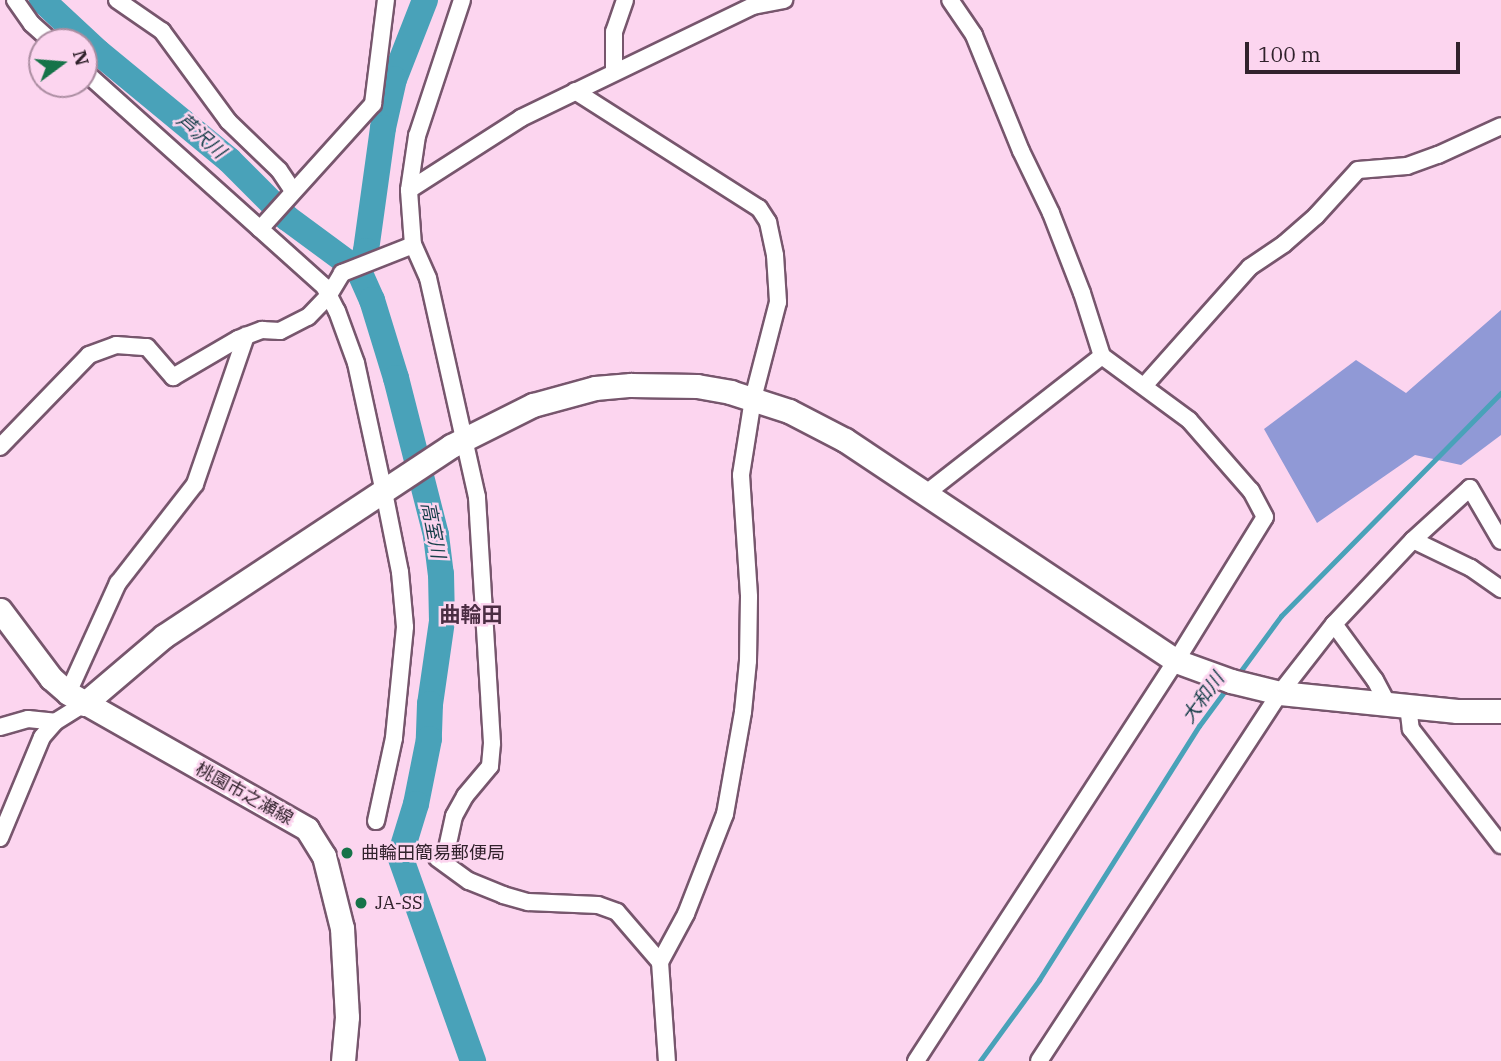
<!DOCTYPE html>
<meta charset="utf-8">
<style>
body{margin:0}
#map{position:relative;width:1501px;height:1061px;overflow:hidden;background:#fcd5ef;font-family:"IBM Plex Serif","Noto Sans JP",serif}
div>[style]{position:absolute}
.forest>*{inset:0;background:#9099d6}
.stream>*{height:4.5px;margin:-2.25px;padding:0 2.25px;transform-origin:2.25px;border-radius:2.25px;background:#49a2b9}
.river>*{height:26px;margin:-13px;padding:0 13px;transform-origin:13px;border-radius:13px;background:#49a2b9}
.roads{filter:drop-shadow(2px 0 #77566d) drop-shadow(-2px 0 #77566d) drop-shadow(0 2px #77566d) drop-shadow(0 -2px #77566d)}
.street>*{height:16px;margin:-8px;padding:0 8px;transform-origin:8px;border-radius:8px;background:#fff}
.secondary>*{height:23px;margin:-11.5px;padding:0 11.5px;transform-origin:11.5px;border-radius:11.5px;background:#fff}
.dots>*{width:19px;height:19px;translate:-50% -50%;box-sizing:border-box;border:4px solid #fcd5ef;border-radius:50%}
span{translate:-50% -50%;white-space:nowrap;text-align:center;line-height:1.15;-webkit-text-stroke:5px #fcd5ef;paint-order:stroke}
.street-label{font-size:18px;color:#31222c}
.poi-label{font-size:18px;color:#31222c}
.left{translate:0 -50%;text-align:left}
.water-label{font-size:19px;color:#163e49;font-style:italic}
.quarter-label{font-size:21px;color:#4b2d43;font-weight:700}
.north{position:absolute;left:28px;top:28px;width:70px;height:70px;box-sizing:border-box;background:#fcd5ef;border:2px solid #ab8da1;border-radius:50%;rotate:74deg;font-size:19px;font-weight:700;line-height:28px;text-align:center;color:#31222c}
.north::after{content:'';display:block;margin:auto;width:24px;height:32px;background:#167349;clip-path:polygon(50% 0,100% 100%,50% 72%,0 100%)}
.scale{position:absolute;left:1245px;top:42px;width:215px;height:32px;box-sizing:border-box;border:4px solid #31222c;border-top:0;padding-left:9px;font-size:21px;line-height:24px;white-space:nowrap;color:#31222c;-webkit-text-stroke:5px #fcd5ef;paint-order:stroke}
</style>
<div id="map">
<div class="forest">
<i style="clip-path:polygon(1501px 310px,1501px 435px,1461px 465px,1415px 455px,1317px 523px,1264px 429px,1356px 360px,1406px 393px)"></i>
</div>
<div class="stream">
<i style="left:1237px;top:676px;width:74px;rotate:-53.7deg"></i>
<i style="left:1281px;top:616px;width:313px;rotate:-45.4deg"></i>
<i style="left:980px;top:1061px;width:100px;rotate:-53.9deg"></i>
<i style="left:1039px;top:980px;width:300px;rotate:-57.8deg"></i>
<i style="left:1199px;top:726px;width:47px;rotate:-53.6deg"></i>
</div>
<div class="river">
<i style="left:42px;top:0;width:76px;rotate:42.9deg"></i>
<i style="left:98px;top:52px;width:170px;rotate:39.5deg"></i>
<i style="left:229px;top:160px;width:82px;rotate:45deg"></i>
<i style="left:287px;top:218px;width:89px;rotate:36.4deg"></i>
<i style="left:425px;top:0;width:85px;rotate:111.4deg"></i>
<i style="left:394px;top:79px;width:50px;rotate:102.7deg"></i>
<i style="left:383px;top:128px;width:124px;rotate:97.9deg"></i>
<i style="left:366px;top:251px;width:21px;rotate:109deg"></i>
<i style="left:359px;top:271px;width:32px;rotate:66deg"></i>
<i style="left:372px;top:300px;width:82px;rotate:72.9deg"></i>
<i style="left:396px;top:378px;width:162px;rotate:75.7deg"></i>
<i style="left:436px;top:535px;width:39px;rotate:83deg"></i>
<i style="left:441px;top:574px;width:47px;rotate:88.8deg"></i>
<i style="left:442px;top:621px;width:84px;rotate:98.2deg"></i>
<i style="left:430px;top:704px;width:35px;rotate:92deg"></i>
<i style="left:429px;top:739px;width:66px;rotate:101.3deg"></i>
<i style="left:416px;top:804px;width:54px;rotate:107.1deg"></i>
<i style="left:400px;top:856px;width:218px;rotate:70.4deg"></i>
</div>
<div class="roads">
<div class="street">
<i style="left:15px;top:0;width:29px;rotate:55deg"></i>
<i style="left:32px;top:24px;width:27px;rotate:42deg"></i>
<i style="left:117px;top:0;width:55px;rotate:34.6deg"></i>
<i style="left:162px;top:31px;width:112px;rotate:53.7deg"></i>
<i style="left:228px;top:121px;width:71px;rotate:43.9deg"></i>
<i style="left:279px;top:170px;width:25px;rotate:56deg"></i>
<i style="left:84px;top:71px;width:322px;rotate:41.9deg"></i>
<i style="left:324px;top:286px;width:28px;rotate:63deg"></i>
<i style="left:337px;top:311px;width:55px;rotate:69.9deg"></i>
<i style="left:356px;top:363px;width:132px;rotate:77.8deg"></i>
<i style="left:384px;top:492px;width:82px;rotate:78.7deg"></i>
<i style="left:400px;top:572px;width:55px;rotate:84.8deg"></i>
<i style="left:405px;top:627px;width:112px;rotate:95.7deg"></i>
<i style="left:394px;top:738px;width:85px;rotate:102.2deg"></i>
<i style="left:614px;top:72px;width:40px;rotate:-90deg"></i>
<i style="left:614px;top:32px;width:34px;rotate:-71deg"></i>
<i style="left:575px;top:91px;width:218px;rotate:32.5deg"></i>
<i style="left:759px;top:208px;width:17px;rotate:57deg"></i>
<i style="left:768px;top:222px;width:34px;rotate:78deg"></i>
<i style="left:775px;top:255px;width:47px;rotate:86.3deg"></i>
<i style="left:778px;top:302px;width:100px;rotate:104.5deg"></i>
<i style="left:753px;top:399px;width:77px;rotate:99deg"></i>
<i style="left:741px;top:475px;width:122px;rotate:86.2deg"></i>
<i style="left:749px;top:597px;width:64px;rotate:90.9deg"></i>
<i style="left:748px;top:661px;width:51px;rotate:95.6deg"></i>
<i style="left:743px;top:712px;width:104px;rotate:100deg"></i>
<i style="left:725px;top:814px;width:107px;rotate:111.3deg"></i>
<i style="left:686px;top:914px;width:55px;rotate:118.4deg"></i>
<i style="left:409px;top:190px;width:133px;rotate:-32.7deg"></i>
<i style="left:521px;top:118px;width:258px;rotate:-25.8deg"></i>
<i style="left:753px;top:6px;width:32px;rotate:-11deg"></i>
<i style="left:260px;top:229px;width:169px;rotate:-47.9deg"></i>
<i style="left:373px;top:104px;width:105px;rotate:-82.9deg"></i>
<i style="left:1144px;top:386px;width:159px;rotate:-48.3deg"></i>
<i style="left:1250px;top:267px;width:41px;rotate:-34.1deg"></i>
<i style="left:1284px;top:244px;width:43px;rotate:-41.2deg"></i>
<i style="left:1316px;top:216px;width:62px;rotate:-47.6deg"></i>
<i style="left:1358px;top:170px;width:49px;rotate:-4.7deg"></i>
<i style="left:1407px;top:166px;width:33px;rotate:-20deg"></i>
<i style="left:1438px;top:155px;width:69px;rotate:-24.7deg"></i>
<i style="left:0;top:447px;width:128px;rotate:-45.9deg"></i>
<i style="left:89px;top:355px;width:29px;rotate:-20deg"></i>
<i style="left:116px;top:345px;width:31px;rotate:4deg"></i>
<i style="left:147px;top:347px;width:40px;rotate:49deg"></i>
<i style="left:173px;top:377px;width:75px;rotate:-30.3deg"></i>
<i style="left:238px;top:339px;width:26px;rotate:-21deg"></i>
<i style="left:262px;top:330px;width:18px;rotate:3deg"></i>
<i style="left:280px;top:331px;width:31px;rotate:-27deg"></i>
<i style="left:308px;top:317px;width:30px;rotate:-46deg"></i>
<i style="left:329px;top:295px;width:26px;rotate:-59deg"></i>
<i style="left:342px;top:273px;width:76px;rotate:-21.5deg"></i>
<i style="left:924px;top:495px;width:226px;rotate:-38deg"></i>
<i style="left:1413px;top:540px;width:64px;rotate:25.8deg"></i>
<i style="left:1471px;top:568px;width:37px;rotate:35deg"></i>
<i style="left:1334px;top:624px;width:69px;rotate:53.8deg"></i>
<i style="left:1375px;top:680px;width:26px;rotate:62deg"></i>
<i style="left:68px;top:693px;width:121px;rotate:-65.6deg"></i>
<i style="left:118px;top:583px;width:125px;rotate:-52.1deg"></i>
<i style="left:195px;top:484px;width:157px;rotate:-71deg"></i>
<i style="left:1408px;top:706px;width:23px;rotate:83deg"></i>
<i style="left:1411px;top:729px;width:147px;rotate:52.2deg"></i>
<i style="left:0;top:727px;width:29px;rotate:-16deg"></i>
<i style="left:28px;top:719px;width:27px;rotate:6deg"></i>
<i style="left:0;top:838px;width:109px;rotate:-67.4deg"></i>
<i style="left:42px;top:737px;width:20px;rotate:-49deg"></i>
<i style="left:55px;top:722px;width:34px;rotate:-32deg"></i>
<i style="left:437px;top:858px;width:39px;rotate:36deg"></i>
<i style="left:469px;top:881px;width:37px;rotate:22deg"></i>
<i style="left:503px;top:895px;width:26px;rotate:16deg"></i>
<i style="left:528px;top:902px;width:70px;rotate:2.5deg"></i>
<i style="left:598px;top:905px;width:20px;rotate:20deg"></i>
<i style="left:617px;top:912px;width:66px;rotate:49.3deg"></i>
<i style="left:660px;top:962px;width:99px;rotate:86deg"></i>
<i style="left:444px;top:862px;width:47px;rotate:-77.7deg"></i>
<i style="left:454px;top:816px;width:23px;rotate:-61deg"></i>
<i style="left:465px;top:796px;width:39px;rotate:-50deg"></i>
<i style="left:490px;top:766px;width:23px;rotate:-85deg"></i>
<i style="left:492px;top:743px;width:246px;rotate:-93.5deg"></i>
<i style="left:477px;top:497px;width:224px;rotate:-102.6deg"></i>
<i style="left:428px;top:278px;width:36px;rotate:-114deg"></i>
<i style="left:413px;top:245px;width:55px;rotate:-94.2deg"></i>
<i style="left:409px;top:190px;width:55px;rotate:-81.6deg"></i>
<i style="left:417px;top:136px;width:143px;rotate:-71.7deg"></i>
<i style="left:916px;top:1061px;width:477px;rotate:-57deg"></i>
<i style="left:1176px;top:661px;width:169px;rotate:-58.3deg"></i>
<i style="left:1265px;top:517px;width:30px;rotate:-118deg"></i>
<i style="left:1251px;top:491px;width:94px;rotate:-131.1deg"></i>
<i style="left:1189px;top:420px;width:108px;rotate:-143.7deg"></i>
<i style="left:1102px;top:356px;width:66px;rotate:-107.6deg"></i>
<i style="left:1082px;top:293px;width:86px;rotate:-111.2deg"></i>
<i style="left:1051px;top:213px;width:69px;rotate:-115.8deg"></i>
<i style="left:1021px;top:151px;width:125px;rotate:-112.1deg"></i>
<i style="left:974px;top:35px;width:42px;rotate:-124.4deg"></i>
<i style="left:1039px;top:1061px;width:440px;rotate:-56.8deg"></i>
<i style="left:1280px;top:693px;width:88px;rotate:-52deg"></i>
<i style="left:1334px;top:624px;width:115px;rotate:-46.8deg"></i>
<i style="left:1413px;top:540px;width:77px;rotate:-42.4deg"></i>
<i style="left:1470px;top:488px;width:61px;rotate:59.7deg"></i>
</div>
<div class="secondary">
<i style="left:0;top:610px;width:85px;rotate:53.1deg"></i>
<i style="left:51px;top:678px;width:23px;rotate:41deg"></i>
<i style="left:68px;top:693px;width:275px;rotate:29.6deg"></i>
<i style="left:307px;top:829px;width:32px;rotate:58deg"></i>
<i style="left:324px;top:856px;width:74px;rotate:76deg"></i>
<i style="left:342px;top:928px;width:89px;rotate:86.8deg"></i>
<i style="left:347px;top:1017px;width:44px;rotate:95.2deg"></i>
<i style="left:84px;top:704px;width:105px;rotate:-40.4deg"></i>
<i style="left:164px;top:636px;width:344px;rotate:-33.5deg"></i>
<i style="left:451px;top:446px;width:92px;rotate:-26.6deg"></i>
<i style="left:533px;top:405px;width:64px;rotate:-15.3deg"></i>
<i style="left:595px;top:388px;width:36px;rotate:-5deg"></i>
<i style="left:631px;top:385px;width:66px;rotate:0.9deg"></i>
<i style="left:697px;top:386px;width:34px;rotate:10deg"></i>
<i style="left:730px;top:392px;width:62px;rotate:17.9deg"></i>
<i style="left:789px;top:411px;width:63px;rotate:27.4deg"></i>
<i style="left:845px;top:440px;width:398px;rotate:33.7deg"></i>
<i style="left:1176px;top:661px;width:59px;rotate:20deg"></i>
<i style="left:1231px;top:681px;width:50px;rotate:13.8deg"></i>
<i style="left:1280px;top:693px;width:178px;rotate:5.8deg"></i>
<i style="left:1457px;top:711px;width:44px"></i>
</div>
</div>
<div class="dots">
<i style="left:347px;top:853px;background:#167349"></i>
<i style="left:361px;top:903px;background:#167349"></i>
</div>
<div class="street-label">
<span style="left:244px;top:794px;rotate:29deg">桃園市之瀬線</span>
</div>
<div class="poi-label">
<span class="left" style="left:361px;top:853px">曲輪田簡易郵便局</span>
<span class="left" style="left:375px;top:903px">JA-SS</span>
</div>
<div class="water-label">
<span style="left:201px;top:136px;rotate:41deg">芦沢川</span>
<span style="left:433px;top:530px;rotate:79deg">高室川</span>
<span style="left:1203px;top:698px;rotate:-54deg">大和川</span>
</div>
<div class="quarter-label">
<span style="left:471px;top:614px">曲輪田</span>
</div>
<div class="north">N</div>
<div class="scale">100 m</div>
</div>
